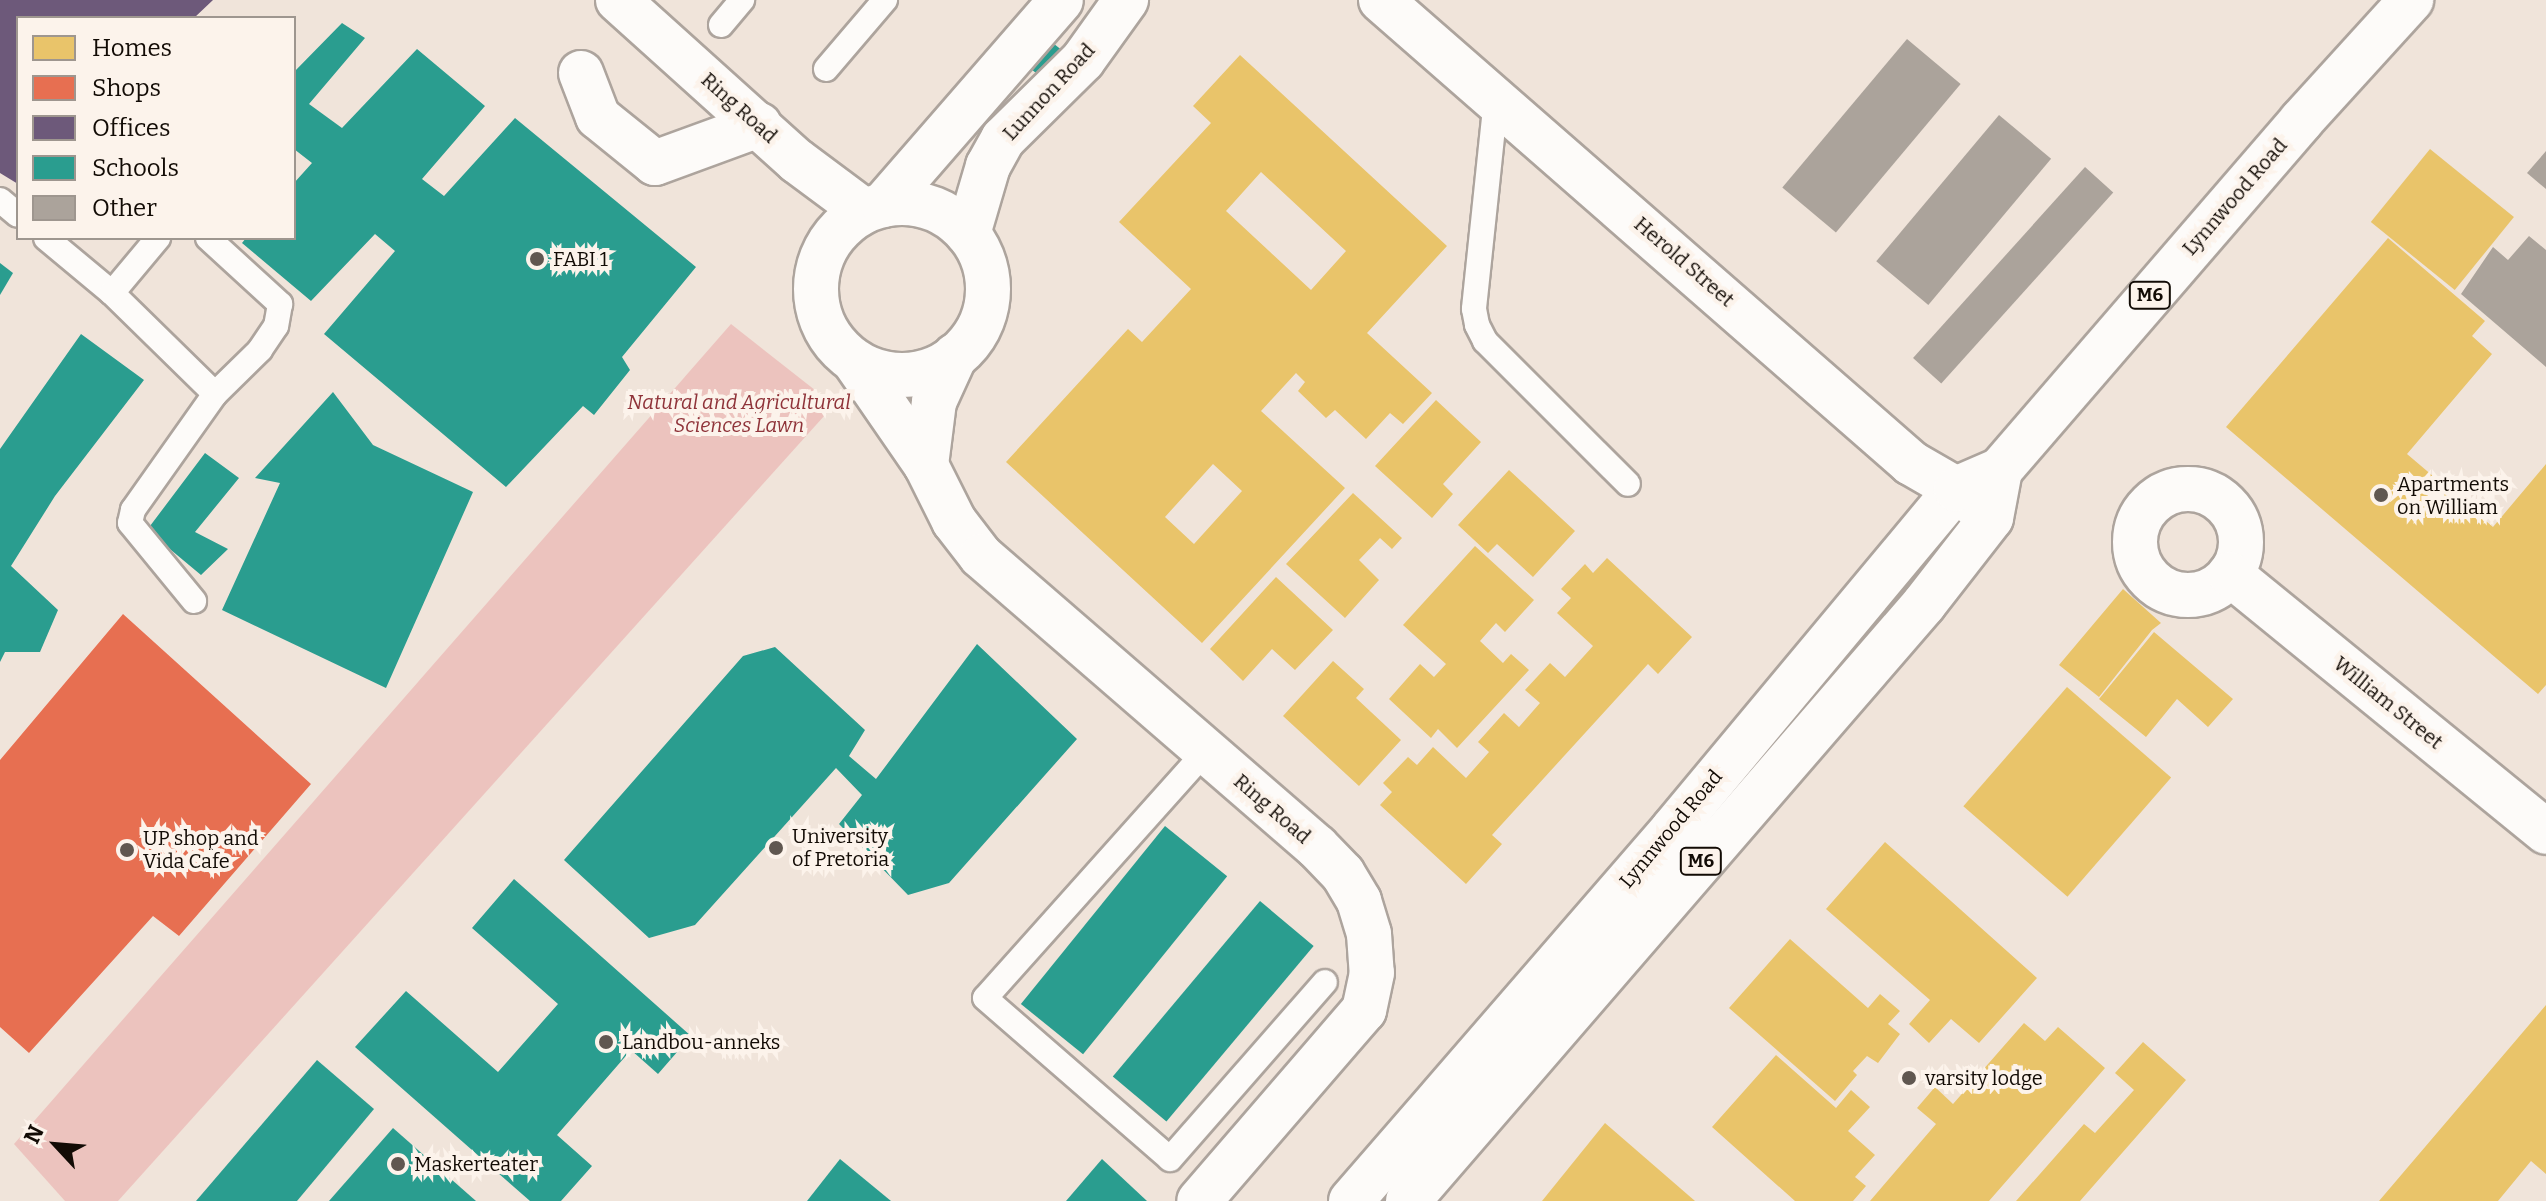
<!DOCTYPE html>
<style>
body{margin:0}
#map{position:relative;width:2546px;height:1201px;overflow:hidden;background:#f0e4da;font-family:Bitter,serif}
div>[style]{position:absolute}
.green>*{inset:0;background:#ecc3be}
.homes>*{inset:0;background:#e9c46a;transform-origin:0 0}
.shops>*{inset:0;background:#e76f51}
.offices>*{inset:0;background:#6d597a}
.schools>*{inset:0;background:#2a9d8f;transform-origin:0 0}
.building>*{inset:0;background:#aba39b;transform-origin:0 0}
.roads{filter:drop-shadow(2px 0 #ada49d) drop-shadow(-2px 0 #ada49d) drop-shadow(0 2px #ada49d) drop-shadow(0 -2px #ada49d)}
.lane>*{height:24px;margin:-12px;padding:0 12px;transform-origin:12px;border-radius:12px;background:#fdfbf9}
.street>*{height:44px;margin:-22px;padding:0 22px;transform-origin:22px;border-radius:22px;background:#fdfbf9}
.street>.ring{margin:-22px;padding:0;box-sizing:content-box;background:none;border:44px solid #fdfbf9;border-radius:50%}
.primary>*{height:44px;margin:-22px;padding:0 22px;transform-origin:22px;border-radius:22px;background:#fdfbf9}
.dots>*{width:22px;height:22px;translate:-50% -50%;box-sizing:border-box;border:4px solid #fcf3eb;border-radius:50%}
span{translate:-50% -50%;white-space:nowrap;text-align:center;line-height:1.15;-webkit-text-stroke:8px #fcf3eb;paint-order:stroke}
.shield-label span{padding:2px 6px;background:#fcf3eb;border:2px solid;border-radius:6px;-webkit-text-stroke-width:0}
.shield-label{font-size:18px;color:#120b05;font-weight:700}
.street-label{font-size:20px;color:#120b05}
.poi-label{font-size:20px;color:#120b05}
.left{translate:0 -50%;text-align:left}
.park-label{font-size:20px;color:#8f3339;font-style:italic}
.legend{position:absolute;left:16px;top:16px;width:280px;height:224px;box-sizing:border-box;background:#fcf3eb;border:2px solid #9e968f;margin:0;padding:10px 14px;list-style:none;font-size:24px;color:#120b05}
.legend li{display:flex;align-items:center;gap:16px;height:40px}
.legend b{width:40px;border:2px solid #9e968f}
.north{position:absolute;left:16px;top:1105px;width:80px;height:80px;-webkit-text-stroke:6px #fcf3eb;paint-order:stroke;rotate:296deg;font-size:22px;font-weight:700;line-height:32px;text-align:center;color:#120b05}
.north::after{content:'';display:block;margin:auto;width:28px;height:36px;background:#120b05;clip-path:polygon(50% 0,100% 100%,50% 72%,0 100%)}
</style>
<div id="map">
<div class="green">
<i style="clip-path:polygon(731px 324px,834px 405px,118px 1201px,65px 1201px,14px 1144px)"></i>
</div>
<div class="homes">
<i style="clip-path:polygon(evenodd,1240px 55px,1447px 246px,1367px 333px,1432px 393px,1403px 424px,1390px 413px,1366px 439px,1335px 410px,1326px 418px,1298px 391px,1305px 382px,1296px 373px,1261px 411px,1345px 488px,1202px 643px,1006px 462px,1128px 329px,1142px 342px,1191px 289px,1119px 222px,1211px 123px,1193px 106px,1240px 55px,1261px 172px,1346px 251px,1311px 290px,1226px 211px,1261px 172px,1240px 55px,1213px 464px,1242px 491px,1194px 544px,1165px 517px,1213px 464px)"></i>
<i style="left:2430px;top:149px;width:108px;height:94px;rotate:39deg"></i>
<i style="clip-path:polygon(2388px 238px,2485px 321px,2472px 336px,2492px 354px,2407px 454px,2493px 527px,2546px 464px,2546px 685px,2538px 694px,2226px 427px)"></i>
<i style="clip-path:polygon(1436px 400px,1481px 442px,1443px 484px,1453px 494px,1432px 518px,1375px 466px)"></i>
<i style="clip-path:polygon(1509px 470px,1575px 531px,1533px 577px,1497px 544px,1488px 553px,1458px 525px)"></i>
<i style="clip-path:polygon(1353px 493px,1402px 538px,1392px 549px,1380px 538px,1359px 560px,1379px 580px,1345px 618px,1286px 564px)"></i>
<i style="clip-path:polygon(1475px 546px,1534px 600px,1505px 632px,1496px 623px,1480px 641px,1503px 663px,1511px 654px,1529px 670px,1457px 748px,1438px 729px,1431px 738px,1389px 699px,1420px 664px,1434px 677px,1446px 664px,1403px 625px)"></i>
<i style="clip-path:polygon(1607px 558px,1692px 637px,1658px 674px,1648px 664px,1492px 835px,1502px 844px,1466px 884px,1380px 805px,1392px 792px,1383px 783px,1408px 757px,1417px 765px,1433px 747px,1466px 778px,1489px 752px,1478px 742px,1504px 713px,1519px 727px,1540px 703px,1525px 690px,1550px 663px,1565px 677px,1593px 646px,1557px 613px,1571px 598px,1561px 589px,1585px 564px,1593px 573px)"></i>
<i style="clip-path:polygon(1276px 577px,1333px 630px,1295px 670px,1272px 649px,1243px 681px,1210px 649px)"></i>
<i style="clip-path:polygon(2123px 589px,2161px 623px,2152px 630px,2099px 697px,2059px 665px)"></i>
<i style="clip-path:polygon(2154px 632px,2233px 699px,2208px 727px,2177px 699px,2146px 737px,2099px 699px)"></i>
<i style="clip-path:polygon(1333px 661px,1364px 689px,1356px 698px,1401px 740px,1359px 786px,1283px 716px)"></i>
<i style="left:2067px;top:687px;width:138px;height:158px;rotate:41deg"></i>
<i style="clip-path:polygon(1885px 842px,2037px 978px,1979px 1043px,1951px 1019px,1929px 1043px,1909px 1024px,1930px 1000px,1826px 909px)"></i>
<i style="clip-path:polygon(1790px 939px,1868px 1008px,1880px 994px,1900px 1011px,1888px 1024px,1900px 1034px,1878px 1063px,1867px 1056px,1853px 1071px,1857px 1075px,1835px 1101px,1729px 1008px)"></i>
<i style="clip-path:polygon(2546px 1005px,2546px 1174px,2531px 1161px,2498px 1201px,2379px 1201px)"></i>
<i style="clip-path:polygon(2024px 1023px,2045px 1041px,2058px 1027px,2105px 1068px,1989px 1201px,1870px 1201px,1936px 1124px,1917px 1108px,1935px 1087px,1953px 1104px)"></i>
<i style="clip-path:polygon(2143px 1042px,2186px 1080px,2080px 1201px,2016px 1201px,2084px 1124px,2095px 1133px,2134px 1090px,2115px 1073px)"></i>
<i style="clip-path:polygon(1776px 1055px,1836px 1108px,1851px 1090px,1870px 1107px,1848px 1131px,1875px 1155px,1855px 1177px,1866px 1186px,1853px 1201px,1795px 1201px,1712px 1127px)"></i>
<i style="clip-path:polygon(1605px 1123px,1695px 1201px,1542px 1201px)"></i>
</div>
<div class="shops">
<i style="clip-path:polygon(123px 614px,311px 784px,179px 936px,153px 916px,29px 1053px,0 1027px,0 760px)"></i>
</div>
<div class="offices">
<i style="clip-path:polygon(0 0,213px 0,194px 18px,18px 18px,18px 184px,0 173px)"></i>
</div>
<div class="schools">
<i style="clip-path:polygon(342px 23px,365px 38px,309px 104px,342px 128px,417px 49px,485px 106px,422px 179px,444px 196px,515px 118px,696px 267px,622px 357px,630px 370px,594px 415px,583px 406px,506px 487px,324px 334px,395px 251px,375px 234px,311px 301px,242px 243px,246px 238px,294px 238px,294px 183px,312px 163px,294px 149px,294px 72px)"></i>
<i style="left:1049px;top:40px;width:23px;height:34px;rotate:38deg"></i>
<i style="clip-path:polygon(0 263px,13px 273px,0 295px)"></i>
<i style="clip-path:polygon(81px 334px,144px 380px,55px 496px,11px 566px,58px 610px,40px 652px,5px 652px,0 662px,0 449px)"></i>
<i style="clip-path:polygon(333px 392px,373px 445px,473px 492px,386px 688px,222px 610px,280px 483px,255px 478px)"></i>
<i style="clip-path:polygon(205px 453px,239px 478px,195px 532px,228px 549px,201px 575px,147px 530px)"></i>
<i style="clip-path:polygon(977px 644px,1077px 739px,949px 883px,908px 895px,839px 824px,862px 795px,836px 768px,695px 925px,649px 938px,564px 860px,743px 656px,775px 647px,865px 730px,849px 756px,876px 779px)"></i>
<i style="left:1165px;top:826px;width:80px;height:229px;rotate:39deg"></i>
<i style="clip-path:polygon(514px 879px,691px 1036px,658px 1074px,631px 1050px,557px 1135px,592px 1166px,561px 1201px,530px 1201px,355px 1047px,406px 991px,498px 1072px,558px 1004px,472px 928px)"></i>
<i style="left:1260px;top:901px;width:70px;height:229px;rotate:40deg"></i>
<i style="clip-path:polygon(317px 1060px,374px 1109px,297px 1201px,196px 1201px)"></i>
<i style="clip-path:polygon(393px 1128px,476px 1201px,329px 1201px)"></i>
<i style="clip-path:polygon(840px 1159px,891px 1201px,807px 1201px)"></i>
<i style="clip-path:polygon(1102px 1159px,1147px 1201px,1066px 1201px)"></i>
</div>
<div class="building">
<i style="left:1907px;top:39px;width:70px;height:194px;rotate:40deg"></i>
<i style="left:1999px;top:115px;width:68px;height:191px;rotate:40deg"></i>
<i style="clip-path:polygon(2546px 151px,2546px 189px,2527px 173px)"></i>
<i style="left:2085px;top:167px;width:38px;height:257px;rotate:42deg"></i>
<i style="clip-path:polygon(2529px 236px,2546px 250px,2546px 367px,2461px 294px,2493px 247px,2508px 260px)"></i>
</div>
<div class="roads">
<div class="lane">
<i style="left:721px;top:25px;width:33px;rotate:-50deg"></i>
<i style="left:826px;top:69px;width:91px;rotate:-49.5deg"></i>
<i style="left:1496px;top:99px;width:211px;rotate:96deg"></i>
<i style="left:1474px;top:309px;width:16px;rotate:79deg"></i>
<i style="left:1477px;top:325px;width:18px;rotate:63deg"></i>
<i style="left:1485px;top:341px;width:202px;rotate:45deg"></i>
<i style="left:0;top:200px;width:23px;rotate:40deg"></i>
<i style="left:46px;top:238px;width:86px;rotate:39.8deg"></i>
<i style="left:112px;top:293px;width:144px;rotate:44.4deg"></i>
<i style="left:215px;top:394px;width:142px;rotate:125.3deg"></i>
<i style="left:133px;top:510px;width:13px;rotate:103deg"></i>
<i style="left:130px;top:523px;width:101px;rotate:50.6deg"></i>
<i style="left:208px;top:238px;width:98px;rotate:42.5deg"></i>
<i style="left:280px;top:304px;width:22px;rotate:100deg"></i>
<i style="left:276px;top:326px;width:29px;rotate:124deg"></i>
<i style="left:260px;top:350px;width:63px;rotate:135.6deg"></i>
<i style="left:112px;top:293px;width:72px;rotate:-50.1deg"></i>
<i style="left:1206px;top:751px;width:331px;rotate:131.8deg"></i>
<i style="left:985px;top:998px;width:245px;rotate:41deg"></i>
<i style="left:1170px;top:1159px;width:235px;rotate:-48.8deg"></i>
</div>
<div class="street">
<i style="left:618px;top:0;width:241px;rotate:42deg"></i>
<i style="left:797px;top:161px;width:84px;rotate:36.7deg"></i>
<i style="left:1381px;top:0;width:704px;rotate:41.14deg"></i>
<i style="left:1911px;top:463px;width:52px;rotate:30deg"></i>
<i style="left:1956px;top:489px;width:39px;rotate:40deg"></i>
<i style="left:581px;top:73px;width:47px;rotate:68.9deg"></i>
<i style="left:598px;top:117px;width:73px;rotate:38.9deg"></i>
<i style="left:655px;top:163px;width:111px;rotate:-20.1deg"></i>
<i class="ring" style="left:816px;top:203px;width:128px;height:128px"></i>
<i style="left:883px;top:205px;width:271px;rotate:-49deg"></i>
<i style="left:968px;top:234px;width:71px;rotate:-73.6deg"></i>
<i style="left:988px;top:166px;width:31px;rotate:-61deg"></i>
<i style="left:1003px;top:139px;width:112px;rotate:-44.6deg"></i>
<i style="left:1083px;top:60px;width:74px;rotate:-54.4deg"></i>
<i style="left:855px;top:362px;width:125px;rotate:55.4deg"></i>
<i style="left:926px;top:465px;width:63px;rotate:63.4deg"></i>
<i style="left:954px;top:521px;width:44px;rotate:52.4deg"></i>
<i style="left:981px;top:556px;width:444px;rotate:40.9deg"></i>
<i style="left:1317px;top:847px;width:37px;rotate:46deg"></i>
<i style="left:1343px;top:874px;width:31px;rotate:59deg"></i>
<i style="left:1359px;top:901px;width:34px;rotate:73deg"></i>
<i style="left:1369px;top:934px;width:39px;rotate:86deg"></i>
<i style="left:1372px;top:973px;width:38px;rotate:102deg"></i>
<i style="left:1364px;top:1010px;width:252px;rotate:130.8deg"></i>
<i style="left:926px;top:465px;width:64px;rotate:-82.8deg"></i>
<i style="left:934px;top:402px;width:51px;rotate:-65.5deg"></i>
<i class="ring" style="left:2135px;top:489px;width:62px;height:62px"></i>
<i style="left:2230px;top:574px;width:408px;rotate:39.2deg"></i>
</div>
<div class="primary">
<i style="left:1351px;top:1201px;width:492px;rotate:-49.1deg"></i>
<i style="left:1673px;top:829px;width:442px;rotate:-50.2deg"></i>
<i style="left:1956px;top:489px;width:48px;rotate:-23.4deg"></i>
<i style="left:2000px;top:470px;width:461px;rotate:-49.2deg"></i>
<i style="left:2301px;top:121px;width:164px;rotate:-47.7deg"></i>
<i style="left:1408px;top:1201px;width:789px;rotate:-49.16deg"></i>
<i style="left:1924px;top:604px;width:109px;rotate:-52.1deg"></i>
<i style="left:1991px;top:518px;width:49px;rotate:-79.4deg"></i>
</div>
</div>
<div class="dots">
<i style="left:537px;top:259px;background:#605750"></i>
<i style="left:2381px;top:495px;background:#605750"></i>
<i style="left:776px;top:848px;background:#605750"></i>
<i style="left:127px;top:850px;background:#605750"></i>
<i style="left:606px;top:1042px;background:#605750"></i>
<i style="left:1909px;top:1078px;background:#605750"></i>
<i style="left:398px;top:1164px;background:#605750"></i>
</div>
<div class="shield-label">
<span style="left:2150px;top:295px">M6</span>
<span style="left:1701px;top:861px">M6</span>
</div>
<div class="street-label">
<span style="left:1049px;top:92px;rotate:-47deg">Lunnon Road</span>
<span style="left:739px;top:108px;rotate:42deg">Ring Road</span>
<span style="left:2235px;top:197px;rotate:-49deg">Lynnwood Road</span>
<span style="left:1684px;top:262px;rotate:41deg">Herold Street</span>
<span style="left:2388px;top:703px;rotate:39deg">William Street</span>
<span style="left:1272px;top:809px;rotate:41deg">Ring Road</span>
<span style="left:1671px;top:829px;rotate:-50deg">Lynnwood Road</span>
</div>
<div class="poi-label">
<span class="left" style="left:553px;top:259px">FABI 1</span>
<span class="left" style="left:2397px;top:496px">Apartments<br>on William</span>
<span class="left" style="left:792px;top:848px">University<br>of Pretoria</span>
<span class="left" style="left:143px;top:850px">UP shop and<br>Vida Cafe</span>
<span class="left" style="left:622px;top:1042px">Landbou-anneks</span>
<span class="left" style="left:1925px;top:1078px">varsity lodge</span>
<span class="left" style="left:414px;top:1164px">Maskerteater</span>
</div>
<div class="park-label">
<span style="left:739px;top:414px">Natural and Agricultural<br>Sciences Lawn</span>
</div>
<ul class="legend">
<li><b style="height:22px;background:#e9c46a"></b>Homes</li>
<li><b style="height:22px;background:#e76f51"></b>Shops</li>
<li><b style="height:22px;background:#6d597a"></b>Offices</li>
<li><b style="height:22px;background:#2a9d8f"></b>Schools</li>
<li><b style="height:22px;background:#aba39b"></b>Other</li>
</ul>
<div class="north">N</div>
</div>
